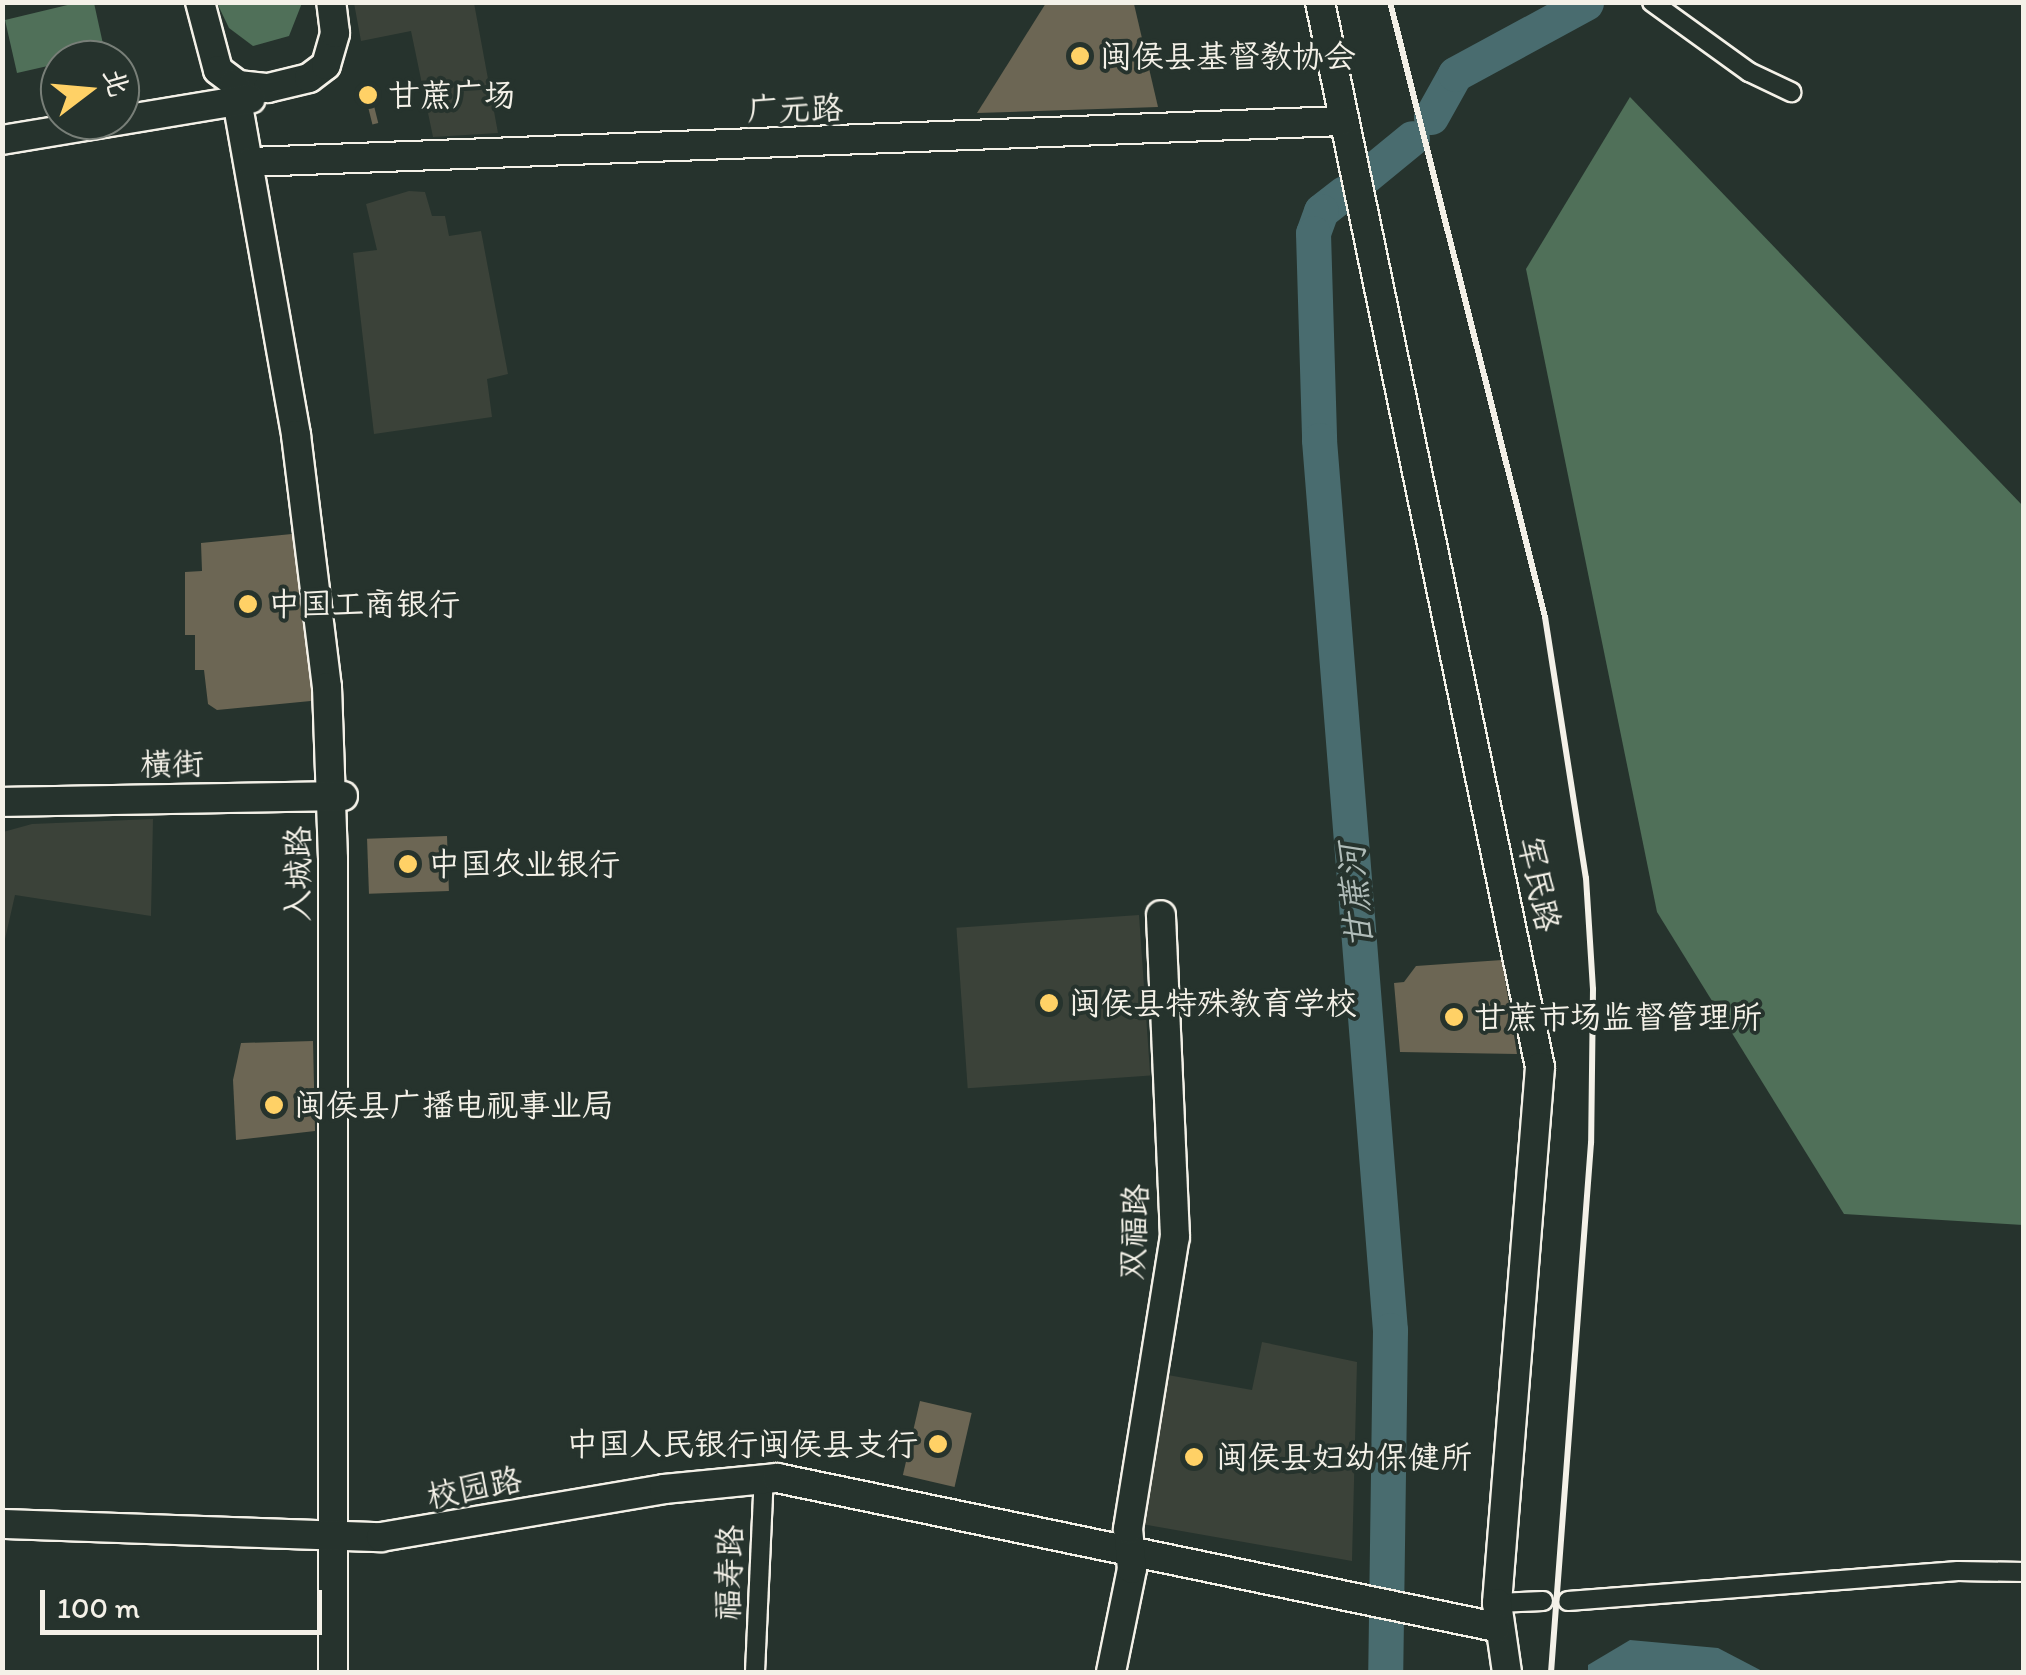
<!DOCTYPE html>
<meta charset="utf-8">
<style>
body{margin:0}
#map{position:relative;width:2026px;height:1675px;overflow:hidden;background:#26332d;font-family:Itim,"LXGW WenKai TC",sans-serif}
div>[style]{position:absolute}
.built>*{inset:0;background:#3b4239;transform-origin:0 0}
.green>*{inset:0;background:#507059}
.water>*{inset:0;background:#496c6f}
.river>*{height:35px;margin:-17.5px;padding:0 17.5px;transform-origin:17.5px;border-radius:17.5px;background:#496c6f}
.building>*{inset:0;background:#6c6654;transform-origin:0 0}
.roads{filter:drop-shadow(2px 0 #f4f1e8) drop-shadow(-2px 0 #f4f1e8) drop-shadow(0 2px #f4f1e8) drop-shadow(0 -2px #f4f1e8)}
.street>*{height:18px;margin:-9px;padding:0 9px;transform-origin:9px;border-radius:9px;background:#26332d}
.secondary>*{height:28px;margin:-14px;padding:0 14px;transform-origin:14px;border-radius:14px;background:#26332d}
.rail>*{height:6px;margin:-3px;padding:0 3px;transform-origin:3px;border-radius:3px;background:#f4f1e8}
.dots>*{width:28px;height:28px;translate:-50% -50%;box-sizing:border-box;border:5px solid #26332d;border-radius:50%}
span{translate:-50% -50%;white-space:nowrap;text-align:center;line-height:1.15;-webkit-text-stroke:8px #26332d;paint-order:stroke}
.poi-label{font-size:32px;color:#f4f1e8}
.left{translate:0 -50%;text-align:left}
.right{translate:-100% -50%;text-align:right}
.street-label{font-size:32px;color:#f4f1e8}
.water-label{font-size:35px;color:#b0bcb8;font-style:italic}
.frame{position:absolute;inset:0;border:5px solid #f4f1e8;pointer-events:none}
.north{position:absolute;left:40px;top:40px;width:100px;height:100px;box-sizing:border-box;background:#26332d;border:2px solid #787f78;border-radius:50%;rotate:74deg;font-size:28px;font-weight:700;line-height:40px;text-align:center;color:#f4f1e8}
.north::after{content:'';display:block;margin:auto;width:35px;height:45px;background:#ffd166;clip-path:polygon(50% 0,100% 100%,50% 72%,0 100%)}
.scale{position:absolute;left:40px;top:1590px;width:282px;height:45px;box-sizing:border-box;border:5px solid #f4f1e8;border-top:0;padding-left:12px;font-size:30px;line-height:35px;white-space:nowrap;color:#f4f1e8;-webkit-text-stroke:8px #26332d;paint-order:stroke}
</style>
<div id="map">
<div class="built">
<i style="clip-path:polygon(354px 3px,474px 3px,498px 133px,433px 137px,411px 31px,361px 41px)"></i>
<i style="clip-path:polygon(409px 191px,425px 192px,432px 216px,445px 216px,449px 236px,481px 231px,508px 374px,487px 379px,492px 417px,374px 434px,353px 253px,377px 250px,366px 204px)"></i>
<i style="clip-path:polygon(153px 819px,151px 916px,15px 895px,3px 948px,3px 832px,32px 824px)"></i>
<i style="left:1139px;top:915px;width:161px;height:183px;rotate:86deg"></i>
<i style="clip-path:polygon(1262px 1342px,1357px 1362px,1352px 1561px,1136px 1523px,1162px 1374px,1252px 1390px)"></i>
</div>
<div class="green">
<i style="clip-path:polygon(80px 2px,94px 3px,105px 53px,17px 73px,5px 20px)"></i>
<i style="clip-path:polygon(217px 3px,217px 2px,302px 3px,289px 36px,253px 46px,229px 28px)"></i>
<i style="clip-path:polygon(1630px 97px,2023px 506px,2023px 1225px,1844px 1214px,1657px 912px,1526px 269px)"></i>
</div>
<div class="water">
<i style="clip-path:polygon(1630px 1640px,1718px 1648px,1764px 1672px,1588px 1672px,1588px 1665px)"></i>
</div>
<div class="river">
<i style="left:1431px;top:117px;width:49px;rotate:-60.8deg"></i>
<i style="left:1455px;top:74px;width:149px;rotate:-28.5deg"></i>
<i style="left:1367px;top:175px;width:58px;rotate:-39.4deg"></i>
<i style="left:1344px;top:193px;width:29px;rotate:142deg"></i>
<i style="left:1321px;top:211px;width:23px;rotate:110deg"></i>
<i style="left:1313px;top:233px;width:207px;rotate:88.3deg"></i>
<i style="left:1319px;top:440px;width:893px;rotate:85.44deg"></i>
<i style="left:1390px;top:1330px;width:342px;rotate:90.8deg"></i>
</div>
<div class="building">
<i style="clip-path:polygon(1046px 3px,1134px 4px,1158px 107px,977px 113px)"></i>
<i style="left:371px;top:94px;width:30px;height:6px;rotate:76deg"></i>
<i style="clip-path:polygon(302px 533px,321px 700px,217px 710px,208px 704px,204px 670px,195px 670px,195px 635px,185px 635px,185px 572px,202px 571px,201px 543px)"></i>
<i style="left:447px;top:836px;width:55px;height:80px;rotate:88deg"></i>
<i style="clip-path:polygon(1502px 960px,1517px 1054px,1400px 1052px,1394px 983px,1404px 982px,1416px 966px)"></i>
<i style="clip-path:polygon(313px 1041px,315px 1131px,236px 1140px,233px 1080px,241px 1043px)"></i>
<i style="left:920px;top:1401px;width:53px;height:76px;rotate:13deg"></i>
</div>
<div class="roads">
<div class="street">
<i style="left:1652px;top:2px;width:120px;rotate:35.8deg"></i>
<i style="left:1749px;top:72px;width:47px;rotate:25.5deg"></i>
<i style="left:1568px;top:1601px;width:391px;rotate:-4.4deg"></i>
<i style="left:1958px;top:1571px;width:66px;rotate:0.9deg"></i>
<i style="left:1497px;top:1603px;width:46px;rotate:-2.5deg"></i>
<i style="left:755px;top:1672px;width:195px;rotate:-87.4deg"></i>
</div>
<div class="secondary">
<i style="left:200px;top:2px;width:70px;rotate:75.2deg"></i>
<i style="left:218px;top:70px;width:25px;rotate:37deg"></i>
<i style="left:238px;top:85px;width:30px;rotate:6deg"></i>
<i style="left:268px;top:88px;width:42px;rotate:-13.7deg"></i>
<i style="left:309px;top:78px;width:21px;rotate:-37deg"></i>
<i style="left:326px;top:65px;width:33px;rotate:-74deg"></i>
<i style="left:335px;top:33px;width:31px;rotate:-97deg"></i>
<i style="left:1320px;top:2px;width:1087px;rotate:78.33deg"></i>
<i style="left:1540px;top:1067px;width:538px;rotate:94.59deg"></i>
<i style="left:1497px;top:1603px;width:70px;rotate:81.8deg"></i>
<i style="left:234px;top:83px;width:357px;rotate:80deg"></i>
<i style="left:296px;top:435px;width:254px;rotate:83deg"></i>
<i style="left:327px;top:687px;width:172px;rotate:88deg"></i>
<i style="left:333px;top:859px;width:813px;rotate:90deg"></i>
<i style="left:2px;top:140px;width:252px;rotate:-9.4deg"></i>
<i style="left:250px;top:162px;width:1093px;rotate:-2.15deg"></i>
<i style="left:2px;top:802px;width:341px;rotate:-1deg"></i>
<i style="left:2px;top:1524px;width:379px;rotate:2deg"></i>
<i style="left:381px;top:1537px;width:287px;rotate:-9.6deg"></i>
<i style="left:664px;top:1489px;width:114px;rotate:-5.6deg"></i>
<i style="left:777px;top:1478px;width:734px;rotate:11.71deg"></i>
<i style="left:1111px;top:1672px;width:105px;rotate:-78.5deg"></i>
<i style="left:1132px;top:1569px;width:40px;rotate:-95.7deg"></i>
<i style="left:1128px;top:1529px;width:296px;rotate:-80.9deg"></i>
<i style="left:1175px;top:1237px;width:322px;rotate:-92.5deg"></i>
</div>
</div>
<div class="rail">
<i style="left:1390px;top:2px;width:634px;rotate:75.85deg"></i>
<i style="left:1545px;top:617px;width:264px;rotate:81.1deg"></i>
<i style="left:1586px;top:878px;width:111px;rotate:86.4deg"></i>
<i style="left:1593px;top:989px;width:154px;rotate:90.7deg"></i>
<i style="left:1591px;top:1143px;width:531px;rotate:94.32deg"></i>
</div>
<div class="dots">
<i style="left:1080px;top:56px;background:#ffd166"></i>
<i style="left:368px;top:95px;background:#ffd166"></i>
<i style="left:248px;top:604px;background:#ffd166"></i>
<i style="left:408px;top:864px;background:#ffd166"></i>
<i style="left:1049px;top:1003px;background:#ffd166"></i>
<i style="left:1454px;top:1017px;background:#ffd166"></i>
<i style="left:274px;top:1105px;background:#ffd166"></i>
<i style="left:938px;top:1444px;background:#ffd166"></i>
<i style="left:1194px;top:1457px;background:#ffd166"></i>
</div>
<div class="poi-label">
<span class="left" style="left:1100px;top:56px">闽侯县基督教协会</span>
<span class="left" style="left:388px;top:95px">甘蔗广场</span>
<span class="left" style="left:268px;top:604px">中国工商银行</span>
<span class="left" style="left:428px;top:864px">中国农业银行</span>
<span class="left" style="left:1069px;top:1003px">闽侯县特殊教育学校</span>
<span class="left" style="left:1474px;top:1017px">甘蔗市场监督管理所</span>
<span class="left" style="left:294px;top:1105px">闽侯县广播电视事业局</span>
<span class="right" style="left:918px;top:1444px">中国人民银行闽侯县支行</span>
<span class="left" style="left:1216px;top:1457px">闽侯县妇幼保健所</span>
</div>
<div class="street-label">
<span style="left:795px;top:109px;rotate:-1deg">广元路</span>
<span style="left:172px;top:764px;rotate:-1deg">横街</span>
<span style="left:298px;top:874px;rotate:-90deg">入城路</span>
<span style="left:1539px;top:884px;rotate:78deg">军民路</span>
<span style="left:1134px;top:1232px;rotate:-87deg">双福路</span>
<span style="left:474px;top:1488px;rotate:-11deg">校园路</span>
<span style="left:729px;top:1573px;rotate:-88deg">福寿路</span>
</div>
<div class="water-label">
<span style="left:1355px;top:896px;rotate:-95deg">甘蔗河</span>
</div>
<div class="frame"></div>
<div class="north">北</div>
<div class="scale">100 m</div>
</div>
